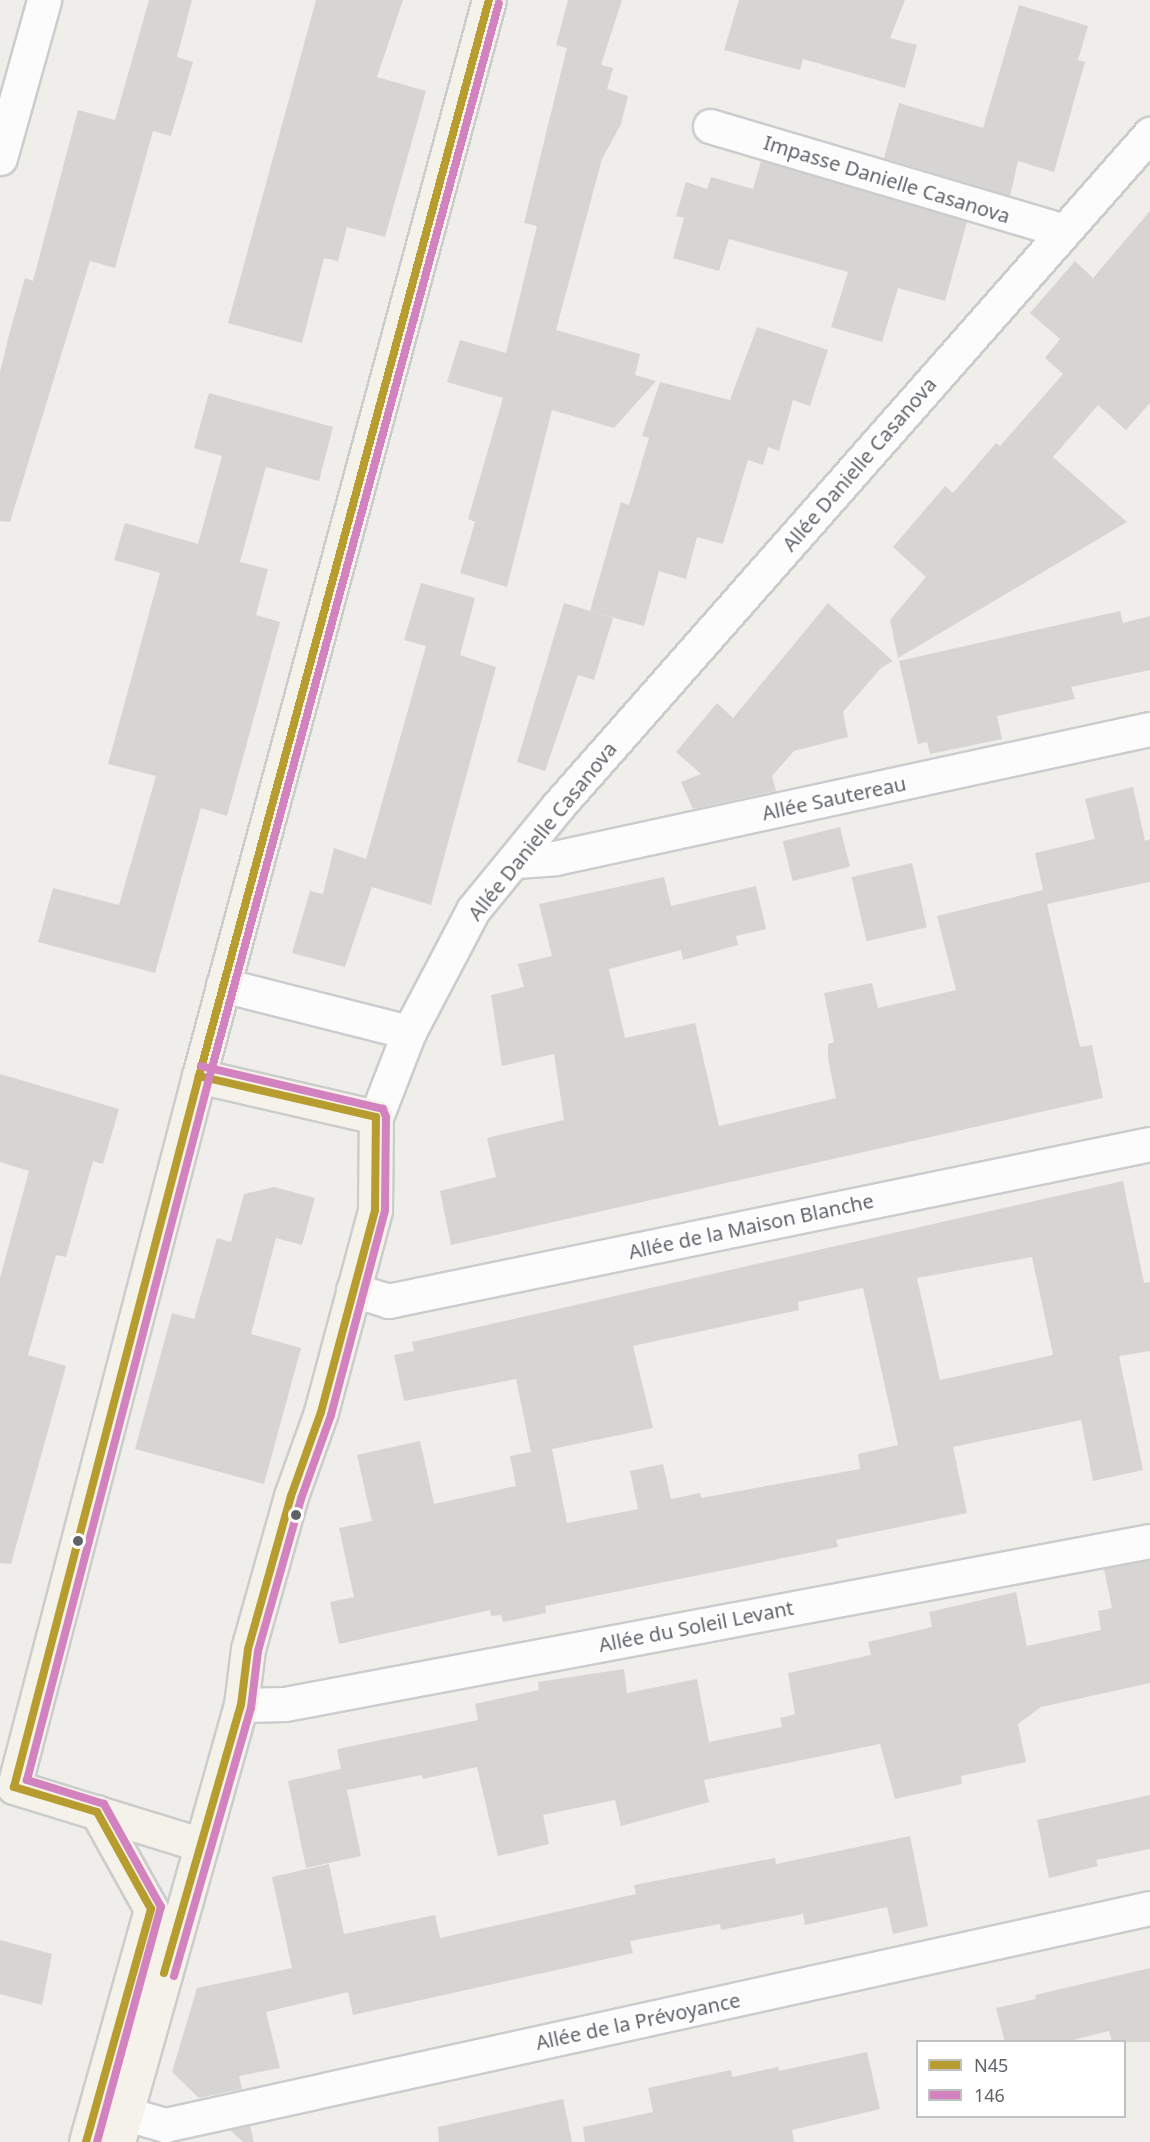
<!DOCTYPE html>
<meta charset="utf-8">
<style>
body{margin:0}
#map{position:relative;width:1150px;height:2142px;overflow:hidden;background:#efeeea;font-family:"Noto Sans",sans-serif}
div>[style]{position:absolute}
.building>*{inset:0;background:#d6d5d3;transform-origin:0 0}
.roads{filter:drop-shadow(2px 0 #cbcccc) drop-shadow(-2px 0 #cbcccc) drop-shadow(0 2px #cbcccc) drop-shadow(0 -2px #cbcccc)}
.minor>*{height:33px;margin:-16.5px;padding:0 16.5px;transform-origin:16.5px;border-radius:16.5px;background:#fdfcfc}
.major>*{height:33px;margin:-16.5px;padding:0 16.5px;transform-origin:16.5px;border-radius:16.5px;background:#f4f2e9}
.bus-1>*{height:8px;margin:-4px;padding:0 4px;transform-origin:4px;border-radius:4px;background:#b79d30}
.bus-2>*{height:8px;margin:-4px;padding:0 4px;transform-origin:4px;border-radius:4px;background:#d282be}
.dots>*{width:16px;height:16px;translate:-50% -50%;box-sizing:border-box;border:3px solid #fff;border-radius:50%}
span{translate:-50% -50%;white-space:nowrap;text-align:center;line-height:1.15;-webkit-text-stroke:5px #fff;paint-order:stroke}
.street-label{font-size:20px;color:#5f6368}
.legend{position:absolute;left:916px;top:2040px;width:210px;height:78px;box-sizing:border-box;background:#fff;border:2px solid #bfc1c3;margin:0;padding:8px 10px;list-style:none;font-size:18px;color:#5f6368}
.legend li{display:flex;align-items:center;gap:12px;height:30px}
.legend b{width:30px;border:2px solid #bfc1c3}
</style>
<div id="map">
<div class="building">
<i style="clip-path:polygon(149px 0,192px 0,177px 57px,193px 62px,171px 136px,153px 131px,115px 268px,90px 261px,10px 522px,0 521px,0 372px,10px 331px,25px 278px,33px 281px,78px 110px,115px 120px)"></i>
<i style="clip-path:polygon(316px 0,403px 0,377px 77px,426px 91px,385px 237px,347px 227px,338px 261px,324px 258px,302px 343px,228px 323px)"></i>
<i style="clip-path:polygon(568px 0,622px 0,601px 65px,613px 68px,607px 89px,628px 96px,621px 124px,602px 159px,556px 330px,640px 354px,635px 375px,656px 381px,614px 428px,552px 410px,507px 587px,460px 573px,475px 522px,468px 519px,503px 398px,447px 382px,460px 340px,506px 353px,537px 226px,524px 223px,567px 48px,556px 45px)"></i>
<i style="clip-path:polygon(739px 0,905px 0,890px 38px,917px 45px,905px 88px,803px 59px,800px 70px,724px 50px)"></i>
<i style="clip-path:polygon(1019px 5px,1088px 26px,1078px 60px,1085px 62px,1054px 172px,1018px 161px,1010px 196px,884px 158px,899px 103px,983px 128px)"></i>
<i style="clip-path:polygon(761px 161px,967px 222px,945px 301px,898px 288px,882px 342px,831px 327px,848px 272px,729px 239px,719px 271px,673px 258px,684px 218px,676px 216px,686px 182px,707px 189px,711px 177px,753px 189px)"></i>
<i style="clip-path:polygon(1150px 211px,1150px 403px,1126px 430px,1098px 405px,1053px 457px,1127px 522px,898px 658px,890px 620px,926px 577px,893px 547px,945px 486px,953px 493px,996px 443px,1000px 446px,1063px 374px,1045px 358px,1060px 339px,1030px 313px,1075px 261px,1093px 278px)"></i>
<i style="clip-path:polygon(757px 327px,828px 350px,810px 406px,793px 400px,779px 451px,768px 447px,763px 465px,748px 460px,723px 544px,697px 537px,686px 579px,659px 571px,644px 626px,590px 611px,621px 502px,629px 505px,649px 438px,642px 436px,660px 382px,730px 400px)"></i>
<i style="clip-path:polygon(209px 393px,333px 427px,319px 481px,266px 467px,240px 562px,268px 569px,256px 615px,280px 622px,227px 816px,201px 808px,155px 973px,38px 942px,53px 888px,119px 905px,156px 776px,108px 764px,160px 573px,114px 560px,125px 523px,198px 544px,222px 456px,194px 448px)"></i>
<i style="clip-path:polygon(421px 583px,475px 598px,460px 655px,496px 667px,431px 905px,372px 887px,345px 967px,292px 953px,310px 891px,323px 894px,334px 848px,366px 859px,426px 646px,404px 640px)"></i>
<i style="clip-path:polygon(564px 603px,613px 618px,594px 680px,578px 675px,545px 771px,517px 762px)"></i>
<i style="clip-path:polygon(828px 603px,893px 661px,881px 668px,843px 712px,848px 737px,794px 751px,772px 776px,776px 791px,693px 809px,681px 782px,701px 774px,676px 752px,717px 703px,733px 718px)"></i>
<i style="clip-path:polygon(1120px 611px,1123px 623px,1150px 616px,1150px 670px,1071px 687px,1075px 699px,997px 716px,1002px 739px,930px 754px,927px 742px,918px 744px,899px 661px)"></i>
<i style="clip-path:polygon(1133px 787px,1145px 841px,1150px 839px,1150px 882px,1047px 904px,1080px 1047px,1092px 1045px,1103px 1098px,451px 1245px,440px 1191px,496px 1177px,487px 1138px,564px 1120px,554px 1054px,502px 1066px,491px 995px,524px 987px,518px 964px,552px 956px,539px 904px,664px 877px,671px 906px,756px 886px,766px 929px,736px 936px,738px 945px,683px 960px,681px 950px,609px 969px,625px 1038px,695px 1023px,719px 1126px,836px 1098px,828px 1059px,828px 1044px,834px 1042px,824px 993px,872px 983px,878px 1008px,956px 990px,937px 916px,1043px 890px,1035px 853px,1095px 839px,1085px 799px)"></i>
<i style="left:840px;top:827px;width:41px;height:59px;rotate:76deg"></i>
<i style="left:912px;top:863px;width:66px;height:62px;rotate:77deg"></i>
<i style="clip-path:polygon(0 1074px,119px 1109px,103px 1164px,93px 1161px,66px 1257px,56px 1255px,28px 1355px,66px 1366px,11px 1564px,0 1563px,0 1278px,29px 1171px,0 1162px)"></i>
<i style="clip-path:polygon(evenodd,1123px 1181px,1144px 1283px,1150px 1282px,1150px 1351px,1119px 1356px,1143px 1470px,1093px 1481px,1081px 1420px,953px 1447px,967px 1513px,836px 1540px,838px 1547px,545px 1606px,546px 1613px,503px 1622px,501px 1615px,491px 1616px,490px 1610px,339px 1644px,330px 1602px,354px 1597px,339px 1528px,372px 1521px,357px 1455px,420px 1441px,434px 1504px,516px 1486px,510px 1456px,531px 1452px,516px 1379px,404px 1401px,394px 1355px,414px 1351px,412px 1342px,1123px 1181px,1032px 1257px,1053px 1355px,940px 1380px,917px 1278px,1032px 1257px,1123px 1181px,863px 1288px,898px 1445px,858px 1454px,860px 1469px,701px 1498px,700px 1493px,671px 1499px,663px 1464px,630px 1471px,638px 1509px,567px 1523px,552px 1449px,653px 1428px,633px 1346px,799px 1310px,798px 1302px,863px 1288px)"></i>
<i style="clip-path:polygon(274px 1187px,315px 1198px,302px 1245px,276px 1238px,251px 1334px,301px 1348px,264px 1484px,135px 1449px,172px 1313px,194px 1319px,217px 1238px,231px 1242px,244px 1194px)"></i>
<i style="clip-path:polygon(1150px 1560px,1150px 1683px,1041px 1707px,1018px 1724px,1026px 1762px,961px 1776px,962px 1784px,895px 1799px,880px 1744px,704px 1780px,709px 1802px,621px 1826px,615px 1800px,543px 1815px,549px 1844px,498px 1856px,477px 1767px,423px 1779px,422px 1775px,347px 1790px,361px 1856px,306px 1868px,288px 1781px,341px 1769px,337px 1749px,478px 1720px,475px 1704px,539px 1690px,538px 1682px,624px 1669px,627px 1693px,697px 1679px,709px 1742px,782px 1727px,780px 1718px,795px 1714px,788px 1673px,871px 1655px,868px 1642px,932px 1627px,929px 1612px,1016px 1592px,1027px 1646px,1101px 1630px,1098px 1611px,1112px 1608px,1104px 1569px)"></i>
<i style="clip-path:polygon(1150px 1795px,1150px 1849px,1096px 1860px,1098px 1866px,1049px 1878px,1037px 1820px)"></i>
<i style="clip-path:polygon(910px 1836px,928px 1926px,893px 1934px,887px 1907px,805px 1925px,803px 1914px,721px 1930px,720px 1924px,630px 1941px,633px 1953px,353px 2015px,348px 1992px,266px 2012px,280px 2068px,239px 2076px,242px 2089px,199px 2098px,172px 2072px,197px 1988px,292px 1968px,272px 1877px,329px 1864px,344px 1934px,435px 1915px,440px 1938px,636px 1894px,634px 1885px,775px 1858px,776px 1864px)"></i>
<i style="clip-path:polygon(0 1940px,52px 1954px,42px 2005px,0 1994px)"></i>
<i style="clip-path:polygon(1150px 1968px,1150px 2042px,1112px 2042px,1109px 2031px,1065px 2042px,1005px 2042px,996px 2008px,1036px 1999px,1035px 1995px)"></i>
<i style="clip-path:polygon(867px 2052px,880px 2109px,792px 2130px,794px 2142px,585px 2142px,583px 2127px,653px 2112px,648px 2088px,731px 2070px,732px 2077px,778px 2067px,779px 2071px)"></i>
<i style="clip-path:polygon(563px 2099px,572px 2142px,439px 2142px,438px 2127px)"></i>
<i style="clip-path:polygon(250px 2125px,254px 2142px,243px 2142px,230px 2130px)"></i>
</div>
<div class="roads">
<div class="minor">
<i style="left:710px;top:126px;width:369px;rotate:16.5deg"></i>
<i style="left:0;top:158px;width:164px;rotate:-74.4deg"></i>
<i style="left:516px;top:861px;width:39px;rotate:-4deg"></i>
<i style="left:555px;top:858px;width:609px;rotate:-12.23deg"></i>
<i style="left:223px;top:985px;width:192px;rotate:14.2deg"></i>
<i style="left:376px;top:1117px;width:91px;rotate:-68.8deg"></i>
<i style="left:409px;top:1032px;width:138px;rotate:-62.3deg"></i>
<i style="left:473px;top:910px;width:134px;rotate:-50.7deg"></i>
<i style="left:558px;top:806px;width:896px;rotate:-48.62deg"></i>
<i style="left:353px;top:1290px;width:37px;rotate:17deg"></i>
<i style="left:388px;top:1301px;width:778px;rotate:-11.64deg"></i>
<i style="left:241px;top:1705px;width:44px;rotate:-1.3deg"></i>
<i style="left:285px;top:1704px;width:880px;rotate:-10.67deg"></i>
<i style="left:127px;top:2114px;width:40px;rotate:16deg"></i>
<i style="left:165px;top:2125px;width:1009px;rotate:-12.42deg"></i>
</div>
<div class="major">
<i style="left:199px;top:1844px;width:194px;rotate:-162.9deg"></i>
<i style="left:14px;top:1787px;width:735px;rotate:-75.42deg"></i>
<i style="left:199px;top:1076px;width:1114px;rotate:-74.92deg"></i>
<i style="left:86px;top:2142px;width:242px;rotate:-74.4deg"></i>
<i style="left:151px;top:1909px;width:111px;rotate:-119.1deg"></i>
<i style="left:118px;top:2142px;width:454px;rotate:-74.3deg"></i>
<i style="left:241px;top:1705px;width:56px;rotate:-82.9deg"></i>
<i style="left:248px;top:1649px;width:159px;rotate:-74.3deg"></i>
<i style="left:291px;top:1496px;width:89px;rotate:-70.3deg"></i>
<i style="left:321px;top:1412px;width:209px;rotate:-75deg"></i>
<i style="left:375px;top:1210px;width:93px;rotate:-89.4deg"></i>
<i style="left:376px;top:1117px;width:182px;rotate:-167deg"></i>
</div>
</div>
<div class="bus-1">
<i style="left:164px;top:1973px;width:279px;rotate:-74deg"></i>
<i style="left:241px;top:1705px;width:56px;rotate:-82.9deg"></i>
<i style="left:248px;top:1649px;width:159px;rotate:-74.3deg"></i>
<i style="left:291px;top:1496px;width:89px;rotate:-70.3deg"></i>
<i style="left:321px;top:1412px;width:209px;rotate:-75deg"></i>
<i style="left:375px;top:1210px;width:93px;rotate:-89.4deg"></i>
<i style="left:376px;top:1117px;width:182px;rotate:-167deg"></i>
<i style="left:86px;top:2142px;width:242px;rotate:-74.4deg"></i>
<i style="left:151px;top:1909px;width:111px;rotate:-119.1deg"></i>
<i style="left:97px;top:1812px;width:87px;rotate:-163.2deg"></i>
<i style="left:14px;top:1787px;width:735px;rotate:-75.42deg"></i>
<i style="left:199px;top:1076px;width:1114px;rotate:-74.92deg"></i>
</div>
<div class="bus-2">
<i style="left:174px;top:1976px;width:279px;rotate:-74deg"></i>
<i style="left:251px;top:1708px;width:57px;rotate:-83deg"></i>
<i style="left:258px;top:1651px;width:158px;rotate:-74.2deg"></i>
<i style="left:301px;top:1499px;width:89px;rotate:-70.3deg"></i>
<i style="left:331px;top:1415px;width:212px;rotate:-75.2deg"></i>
<i style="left:385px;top:1210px;width:93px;rotate:-89.4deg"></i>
<i style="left:386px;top:1117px;width:9px;rotate:-111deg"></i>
<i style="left:383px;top:1109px;width:187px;rotate:-166.7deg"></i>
<i style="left:97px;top:2142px;width:244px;rotate:-74.8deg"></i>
<i style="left:161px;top:1907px;width:118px;rotate:-119deg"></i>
<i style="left:104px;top:1804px;width:81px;rotate:-162.7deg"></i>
<i style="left:27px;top:1780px;width:724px;rotate:-75.45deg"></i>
<i style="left:209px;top:1079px;width:1114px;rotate:-74.92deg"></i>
</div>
<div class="dots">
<i style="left:296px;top:1515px;background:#5f6368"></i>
<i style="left:78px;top:1541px;background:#5f6368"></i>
</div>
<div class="street-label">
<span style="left:887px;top:179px;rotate:17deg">Impasse Danielle Casanova</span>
<span style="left:859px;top:464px;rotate:-49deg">Allée Danielle Casanova</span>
<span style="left:834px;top:798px;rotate:-12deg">Allée Sautereau</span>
<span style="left:542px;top:831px;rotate:-51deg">Allée Danielle Casanova</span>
<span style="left:751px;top:1226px;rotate:-12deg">Allée de la Maison Blanche</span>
<span style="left:696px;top:1626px;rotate:-11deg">Allée du Soleil Levant</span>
<span style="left:638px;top:2021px;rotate:-12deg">Allée de la Prévoyance</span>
</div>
<ul class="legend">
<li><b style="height:8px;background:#b79d30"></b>N45</li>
<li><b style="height:8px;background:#d282be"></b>146</li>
</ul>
</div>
